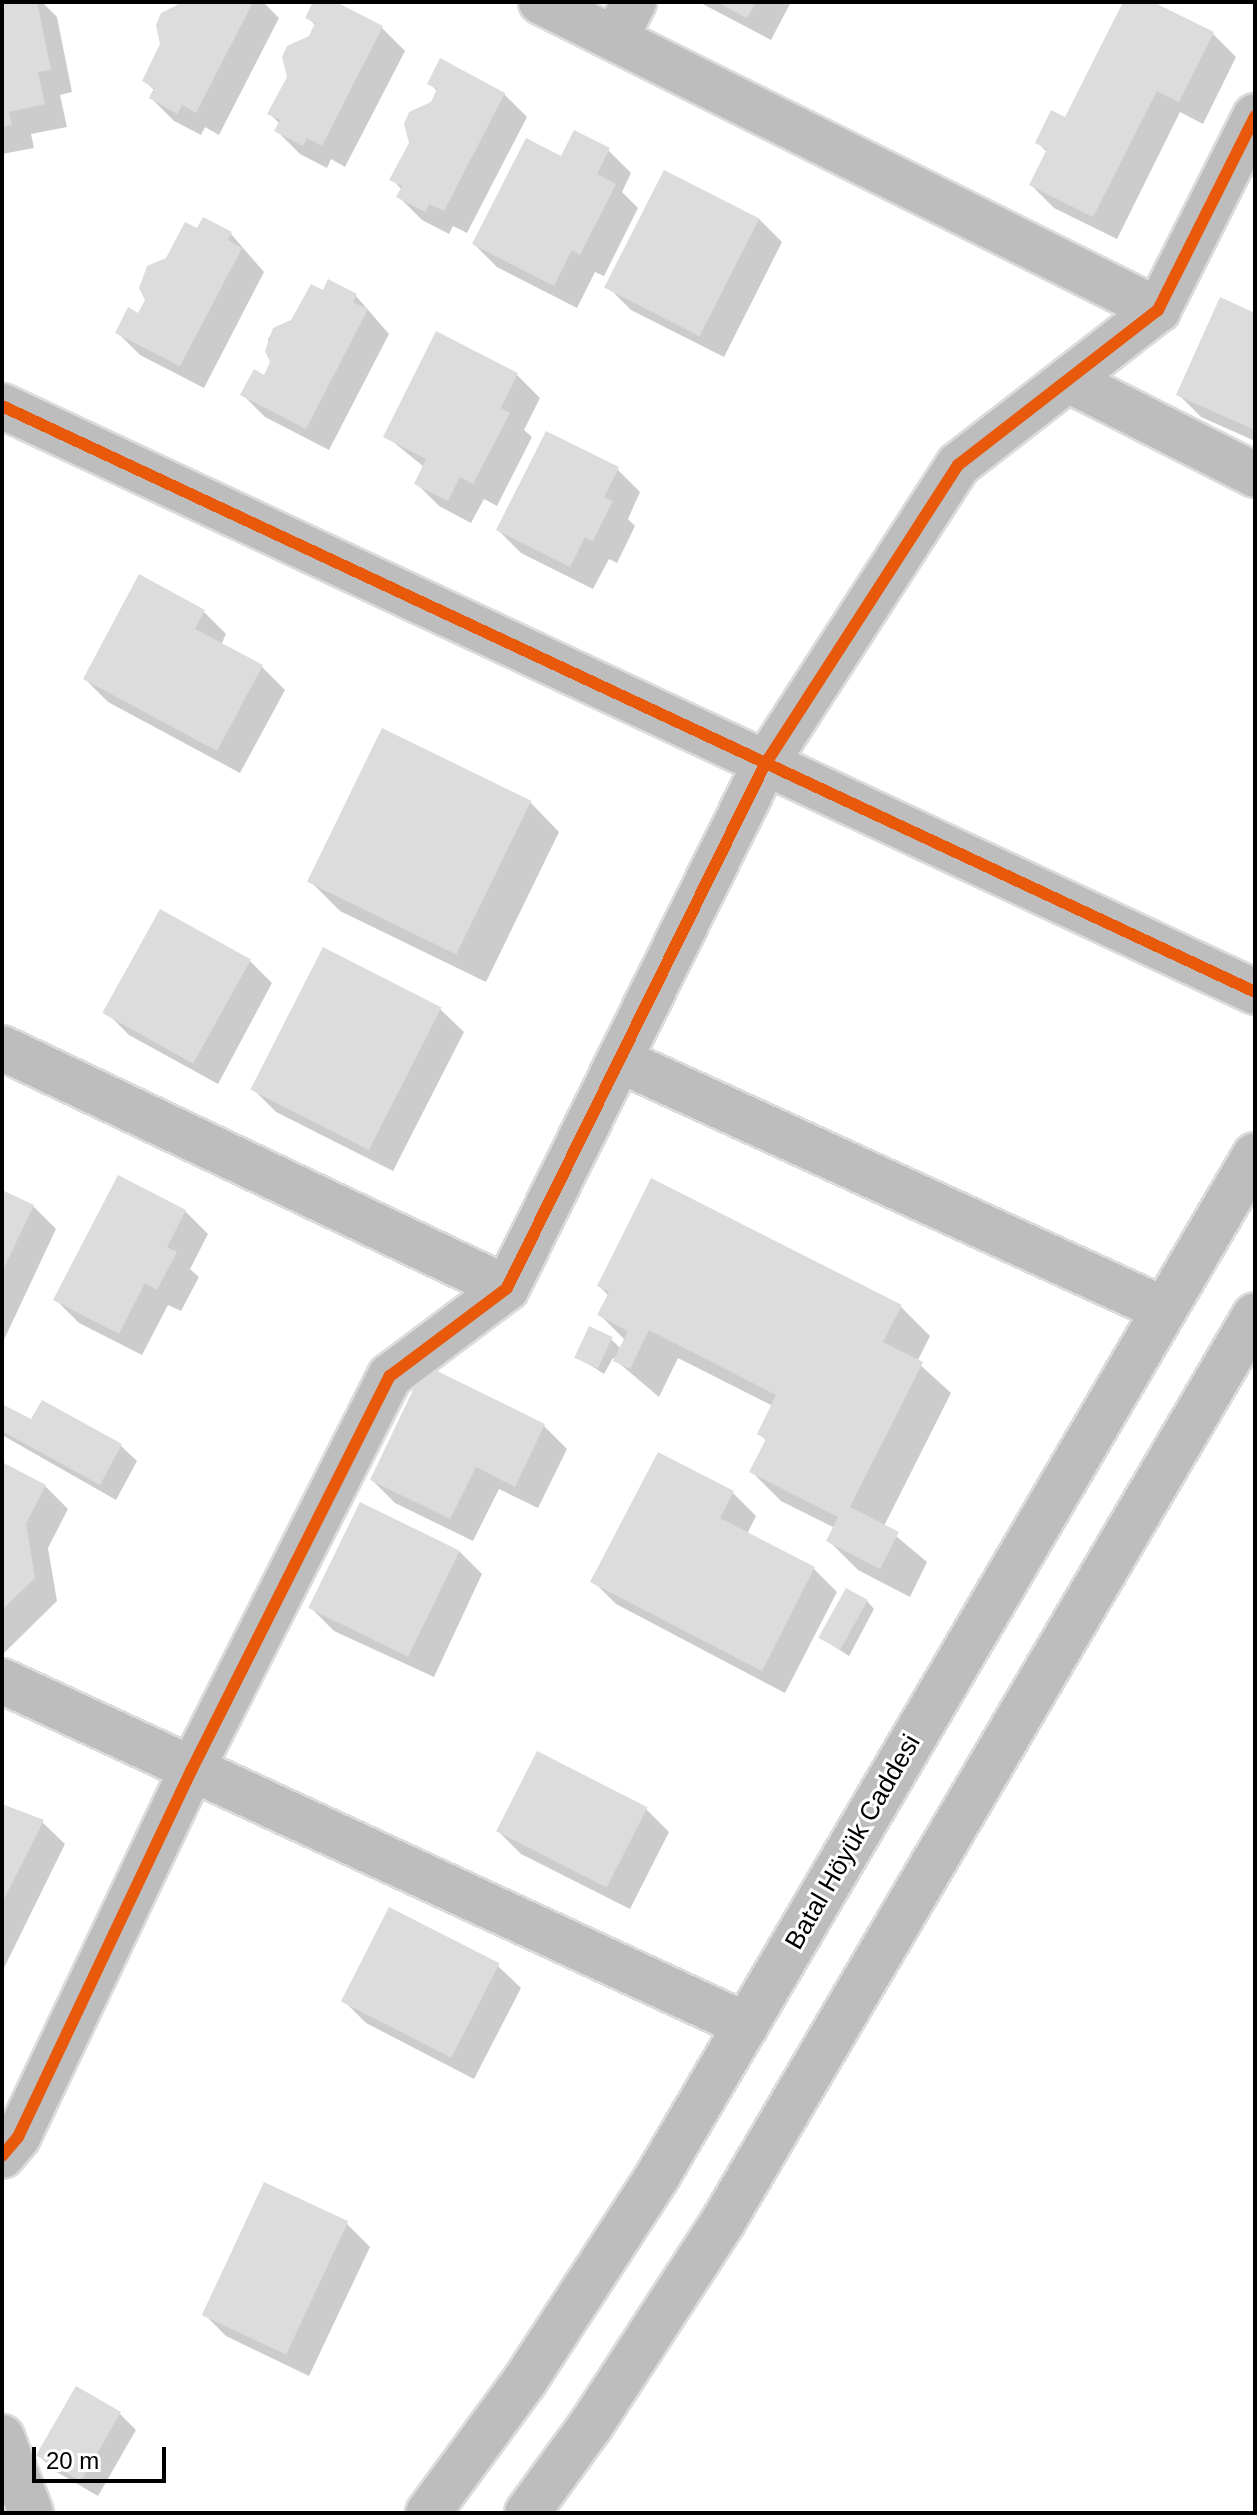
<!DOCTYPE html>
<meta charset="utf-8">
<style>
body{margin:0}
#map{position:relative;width:1257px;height:2515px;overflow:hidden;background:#fff;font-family:Helvetica,sans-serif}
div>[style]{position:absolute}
.shadow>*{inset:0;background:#0003}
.building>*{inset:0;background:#dcdcdc;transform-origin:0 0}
.roads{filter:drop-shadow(2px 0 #dbdbdb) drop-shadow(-2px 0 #dbdbdb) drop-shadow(0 2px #dbdbdb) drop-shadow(0 -2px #dbdbdb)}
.minor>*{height:44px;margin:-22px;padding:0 22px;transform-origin:22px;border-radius:22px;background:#bdbdbd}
.major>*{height:44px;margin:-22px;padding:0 22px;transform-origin:22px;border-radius:22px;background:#bdbdbd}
.cycleway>*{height:12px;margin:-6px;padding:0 6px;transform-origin:6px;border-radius:6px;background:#e8590c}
span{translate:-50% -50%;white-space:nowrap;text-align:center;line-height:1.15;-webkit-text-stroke:6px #fff;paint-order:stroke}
.street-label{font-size:26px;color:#000}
.frame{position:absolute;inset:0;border:4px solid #000;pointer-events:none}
.scale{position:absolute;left:32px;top:2447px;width:134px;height:36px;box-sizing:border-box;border:4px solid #000;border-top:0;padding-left:10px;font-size:24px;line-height:28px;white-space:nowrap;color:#000;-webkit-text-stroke:6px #fff;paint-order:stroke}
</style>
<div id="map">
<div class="shadow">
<i style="clip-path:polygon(2px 2px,42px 2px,57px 17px,72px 92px,60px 95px,67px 127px,31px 134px,34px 148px,2px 154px)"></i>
<i style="clip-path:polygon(185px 2px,263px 2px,279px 18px,219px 135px,205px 127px,201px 135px,174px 121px,151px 98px,155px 91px,144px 80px)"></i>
<i style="clip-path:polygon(315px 2px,332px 2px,382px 28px,405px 51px,345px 167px,331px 159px,327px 168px,300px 154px,277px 131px,280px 124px,270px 114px,316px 26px,307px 17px)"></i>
<i style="clip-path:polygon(699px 2px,791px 2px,771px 40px)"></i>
<i style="clip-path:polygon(1125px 2px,1149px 2px,1213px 34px,1236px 57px,1203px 124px,1180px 112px,1117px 239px,1054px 208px,1031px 185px,1047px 152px,1038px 143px,1066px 120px)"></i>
<i style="clip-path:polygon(429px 83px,504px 94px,527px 117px,467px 233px,453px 226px,449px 234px,422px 220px,399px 197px,402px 190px,392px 179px,438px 92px)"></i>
<i style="clip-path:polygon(608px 150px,631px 173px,622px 192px,638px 208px,604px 276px,595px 272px,577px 308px,497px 267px,474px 244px,562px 158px)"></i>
<i style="clip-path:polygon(759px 219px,782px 242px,724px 357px,631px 310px,608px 287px)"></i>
<i style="clip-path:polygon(231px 234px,264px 272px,204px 388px,140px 355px,117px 332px,139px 315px,167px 259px)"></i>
<i style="clip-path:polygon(323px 292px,356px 296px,389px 334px,329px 450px,265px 417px,242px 394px,264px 377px,272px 363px,268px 339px,274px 330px,293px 321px)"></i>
<i style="clip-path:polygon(1255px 315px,1255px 441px,1201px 417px,1178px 394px)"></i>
<i style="clip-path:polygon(517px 375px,540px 398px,524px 430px,532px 437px,497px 506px,484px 499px,471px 523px,439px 506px,416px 483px,424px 467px,386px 436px)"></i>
<i style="clip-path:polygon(617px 469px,640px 492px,628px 519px,635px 526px,617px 563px,609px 559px,593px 589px,521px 553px,498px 530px)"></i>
<i style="clip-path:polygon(203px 611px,226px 634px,221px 645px,262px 667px,285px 690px,240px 773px,108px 702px,85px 679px)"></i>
<i style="clip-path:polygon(530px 802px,559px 832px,486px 982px,340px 911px,311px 882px)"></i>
<i style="clip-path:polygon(249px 960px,272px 983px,218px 1084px,129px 1035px,106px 1012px)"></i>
<i style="clip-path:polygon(440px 1009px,464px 1032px,393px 1171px,276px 1112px,253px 1089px)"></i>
<i style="clip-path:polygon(2px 1192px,33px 1206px,56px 1229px,2px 1344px)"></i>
<i style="clip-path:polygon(185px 1211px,208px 1234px,190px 1269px,199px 1277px,181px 1311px,168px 1305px,142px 1355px,79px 1323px,56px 1300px)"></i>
<i style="clip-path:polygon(599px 1286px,901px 1307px,930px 1336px,917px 1362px,951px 1393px,884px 1526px,927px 1562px,910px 1597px,858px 1570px,829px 1541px,835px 1528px,781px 1501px,751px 1471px,767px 1441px,759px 1434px,773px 1406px,678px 1358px,659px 1397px,613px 1358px,604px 1374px,576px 1356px,611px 1339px,621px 1349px,626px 1341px,600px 1315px,609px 1296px)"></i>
<i style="clip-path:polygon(43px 1402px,121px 1446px,137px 1461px,116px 1500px,2px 1435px,2px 1406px,32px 1422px)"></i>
<i style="clip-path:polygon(544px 1426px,567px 1449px,538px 1508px,499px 1489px,473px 1541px,395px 1503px,372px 1480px)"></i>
<i style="clip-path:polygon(2px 1464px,45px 1486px,68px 1509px,48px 1548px,57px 1601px,3px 1654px)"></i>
<i style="clip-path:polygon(733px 1493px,756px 1516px,747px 1534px,814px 1569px,837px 1592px,785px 1693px,616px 1604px,593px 1581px)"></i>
<i style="clip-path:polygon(459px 1551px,482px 1574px,434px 1677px,334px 1631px,311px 1608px)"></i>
<i style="clip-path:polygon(867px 1601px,874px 1609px,849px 1656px,821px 1638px)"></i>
<i style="clip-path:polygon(2px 1806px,42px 1822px,65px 1844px,2px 1972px)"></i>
<i style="clip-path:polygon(646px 1809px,669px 1832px,630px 1909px,521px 1854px,498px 1831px)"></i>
<i style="clip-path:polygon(498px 1966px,521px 1988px,474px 2079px,366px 2023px,343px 2000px)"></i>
<i style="clip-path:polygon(265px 2184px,347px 2224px,370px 2247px,309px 2376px,226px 2336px,203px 2313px)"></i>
<i style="clip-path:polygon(76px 2389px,120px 2414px,136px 2430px,98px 2496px,55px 2471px,39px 2456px)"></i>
</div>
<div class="building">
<i style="clip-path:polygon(2px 2px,37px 2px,51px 70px,38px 72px,45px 104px,9px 112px,12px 125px,2px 127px)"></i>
<i style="clip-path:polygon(183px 2px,253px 2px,196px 113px,182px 105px,177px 114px,149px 98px,154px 88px,142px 81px,160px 44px,156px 25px,161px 13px)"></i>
<i style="clip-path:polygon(313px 2px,336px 2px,383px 26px,322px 146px,307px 138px,303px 146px,274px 131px,280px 120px,267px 114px,287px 77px,282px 57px,287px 46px,309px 36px,315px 23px,305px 18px)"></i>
<i style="clip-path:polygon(717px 2px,756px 2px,747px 18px)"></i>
<i style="clip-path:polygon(1123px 2px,1153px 2px,1214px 32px,1179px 102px,1157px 91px,1093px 217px,1029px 185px,1047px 149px,1035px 143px,1051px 110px,1065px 117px)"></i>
<i style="clip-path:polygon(440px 58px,505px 93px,444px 211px,429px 204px,425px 212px,396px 197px,402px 186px,389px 180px,409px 143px,404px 124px,409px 112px,431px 102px,437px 89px,427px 84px)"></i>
<i style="clip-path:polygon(574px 130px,610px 148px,597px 174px,616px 184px,580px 255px,572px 250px,554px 286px,472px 244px,526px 138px,561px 156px)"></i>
<i style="left:664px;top:170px;width:107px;height:132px;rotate:27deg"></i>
<i style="clip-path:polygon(203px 217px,232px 232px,228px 240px,242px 248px,180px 366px,115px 333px,128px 307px,138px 313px,145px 300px,139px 288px,147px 266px,166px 258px,185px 222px,197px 228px)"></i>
<i style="clip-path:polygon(328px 279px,357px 294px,353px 302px,368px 309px,306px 429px,240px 395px,254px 369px,264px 375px,270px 362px,265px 351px,273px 328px,291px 320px,311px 284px,323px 290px)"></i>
<i style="clip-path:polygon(1220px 297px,1255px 313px,1255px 430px,1176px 395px)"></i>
<i style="clip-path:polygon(436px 331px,518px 373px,501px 408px,510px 413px,473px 484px,460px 477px,448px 501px,414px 484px,426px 459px,383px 437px)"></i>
<i style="clip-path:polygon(546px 431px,619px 467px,604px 497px,613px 501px,593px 541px,585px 537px,570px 567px,496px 530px)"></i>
<i style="clip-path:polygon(139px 574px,205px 610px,195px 629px,263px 665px,217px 751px,83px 679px)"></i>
<i style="left:382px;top:728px;width:166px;height:171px;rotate:26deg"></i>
<i style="left:160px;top:909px;width:104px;height:119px;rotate:29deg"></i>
<i style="left:323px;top:947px;width:133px;height:160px;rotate:27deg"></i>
<i style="clip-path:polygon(118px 1175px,186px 1210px,167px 1247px,177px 1252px,157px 1290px,145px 1283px,119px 1334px,53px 1300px)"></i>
<i style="clip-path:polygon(651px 1178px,902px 1305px,883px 1342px,923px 1362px,850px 1507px,899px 1532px,880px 1569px,826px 1541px,838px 1517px,749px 1472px,766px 1439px,757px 1434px,776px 1395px,649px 1330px,630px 1369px,613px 1361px,628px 1331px,597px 1315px,609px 1292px,597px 1286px)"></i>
<i style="clip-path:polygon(2px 1190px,34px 1205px,2px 1272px)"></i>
<i style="left:589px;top:1326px;width:26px;height:35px;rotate:25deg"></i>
<i style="clip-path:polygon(425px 1365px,545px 1424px,515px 1487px,476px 1467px,450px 1519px,370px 1480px)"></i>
<i style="clip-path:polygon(42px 1400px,122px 1444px,100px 1485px,2px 1431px,2px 1404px,31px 1419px)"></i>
<i style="clip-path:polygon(658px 1452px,734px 1491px,720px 1518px,815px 1567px,762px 1671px,590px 1582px)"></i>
<i style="clip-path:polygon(2px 1462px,46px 1485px,26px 1524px,35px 1578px,2px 1610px)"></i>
<i style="left:360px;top:1502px;width:111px;height:118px;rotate:26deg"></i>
<i style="left:846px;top:1588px;width:25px;height:57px;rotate:29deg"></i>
<i style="left:537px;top:1751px;width:124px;height:90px;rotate:27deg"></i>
<i style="clip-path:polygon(2px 1804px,44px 1820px,2px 1903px)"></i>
<i style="left:389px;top:1907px;width:124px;height:106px;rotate:27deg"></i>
<i style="left:264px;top:2182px;width:93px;height:147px;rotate:25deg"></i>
<i style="left:76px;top:2386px;width:52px;height:80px;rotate:30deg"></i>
</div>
<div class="roads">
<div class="minor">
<i style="left:541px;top:2px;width:690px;rotate:26.53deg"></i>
<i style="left:615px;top:39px;width:42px;rotate:-62.8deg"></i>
<i style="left:1068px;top:380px;width:210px;rotate:26.9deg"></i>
<i style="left:2px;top:406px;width:1383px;rotate:25.06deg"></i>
<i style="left:2px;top:1048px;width:559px;rotate:25.42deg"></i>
<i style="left:619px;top:1060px;width:598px;rotate:24.59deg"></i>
<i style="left:2px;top:1681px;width:820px;rotate:24.81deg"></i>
<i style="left:2px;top:2156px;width:25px;rotate:-50deg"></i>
<i style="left:18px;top:2137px;width:407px;rotate:-64.7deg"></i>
<i style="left:192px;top:1769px;width:440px;rotate:-63.3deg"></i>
<i style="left:390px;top:1376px;width:146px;rotate:-36.9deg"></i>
<i style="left:507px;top:1288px;width:582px;rotate:-63.79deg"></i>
<i style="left:764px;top:766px;width:358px;rotate:-57.2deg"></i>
<i style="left:958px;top:465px;width:253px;rotate:-37.8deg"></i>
<i style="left:1158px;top:310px;width:217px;rotate:-63.4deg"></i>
<i style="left:2px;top:2437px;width:81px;rotate:69.1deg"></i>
</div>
<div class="major">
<i style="left:428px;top:2513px;width:162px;rotate:-53.8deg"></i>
<i style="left:524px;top:2382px;width:244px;rotate:-57deg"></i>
<i style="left:657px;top:2177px;width:1184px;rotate:-59.67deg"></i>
<i style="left:527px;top:2513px;width:109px;rotate:-54deg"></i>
<i style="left:591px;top:2425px;width:244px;rotate:-57deg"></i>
<i style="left:724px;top:2220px;width:1049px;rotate:-59.6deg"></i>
</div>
</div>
<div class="cycleway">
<i style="left:2px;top:406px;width:1383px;rotate:25.06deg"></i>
<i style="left:2px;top:2156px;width:25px;rotate:-50deg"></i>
<i style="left:18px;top:2137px;width:407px;rotate:-64.7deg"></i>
<i style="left:192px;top:1769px;width:440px;rotate:-63.3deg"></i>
<i style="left:390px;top:1376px;width:146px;rotate:-36.9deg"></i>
<i style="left:507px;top:1288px;width:582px;rotate:-63.79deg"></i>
<i style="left:764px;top:766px;width:358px;rotate:-57.2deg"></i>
<i style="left:958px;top:465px;width:253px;rotate:-37.8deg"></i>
<i style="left:1158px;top:310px;width:217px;rotate:-63.4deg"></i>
</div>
<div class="street-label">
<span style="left:853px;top:1842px;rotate:-60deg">Batal Höyük Caddesi</span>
</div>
<div class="frame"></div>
<div class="scale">20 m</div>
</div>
